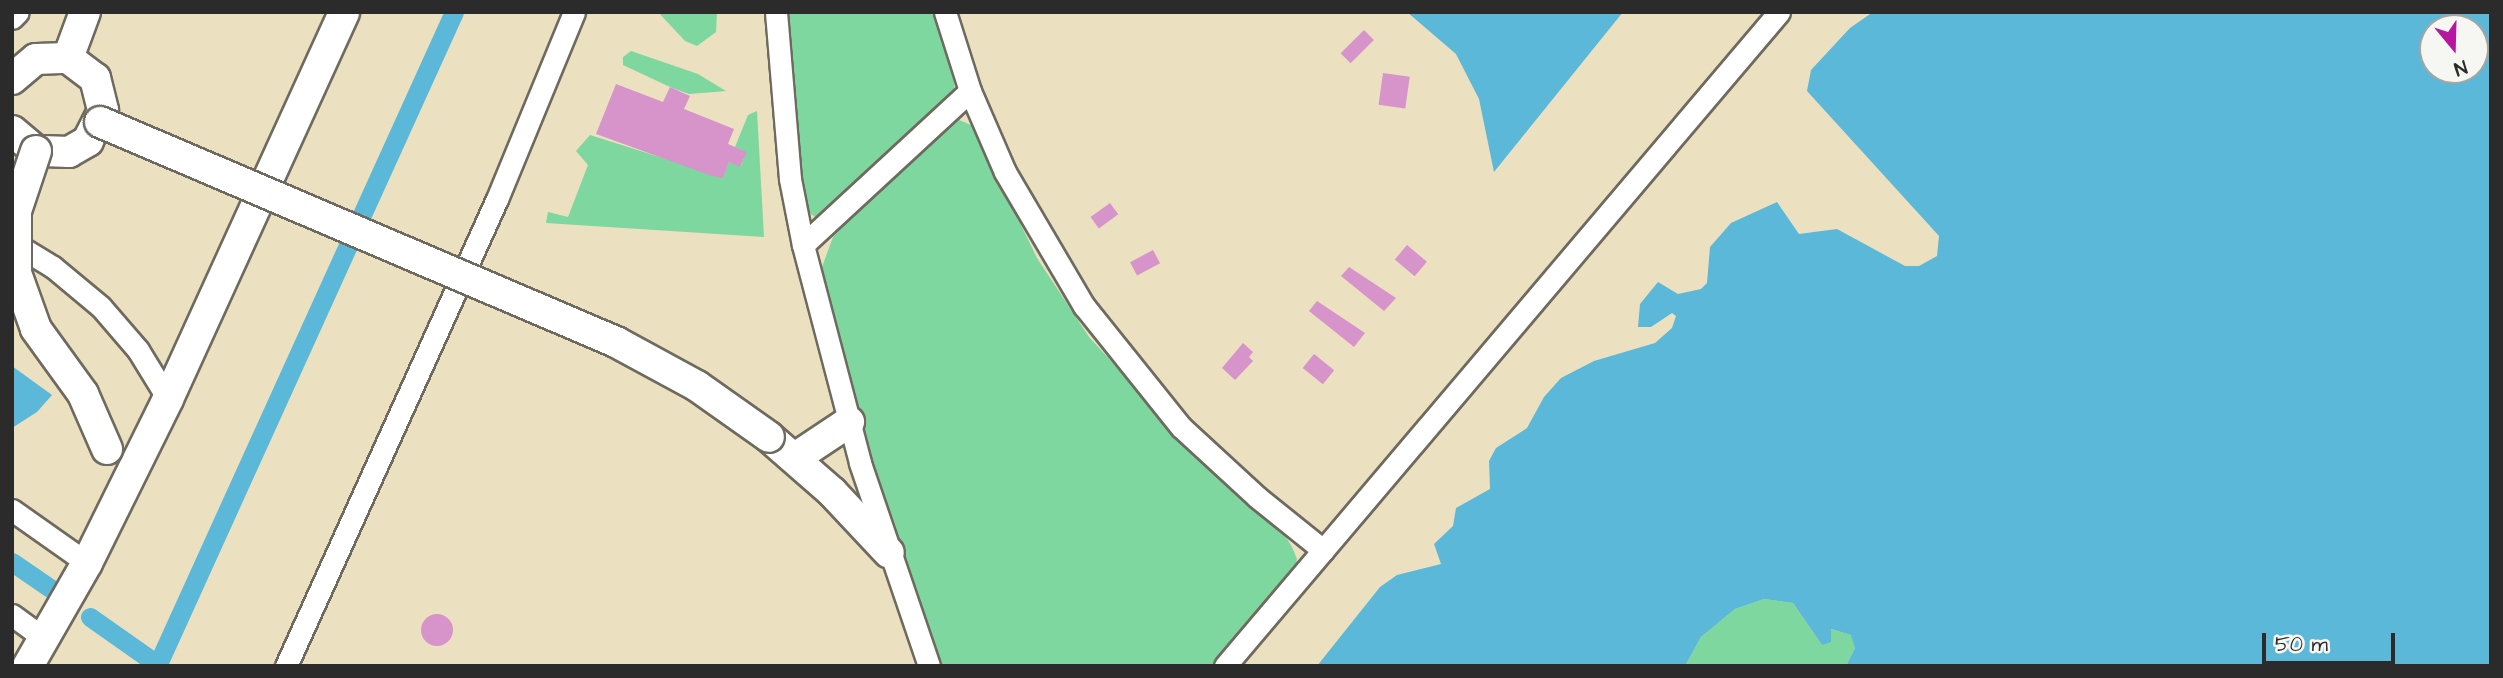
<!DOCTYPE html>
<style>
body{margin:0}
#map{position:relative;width:2503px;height:678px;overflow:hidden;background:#ebe0bf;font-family:"Architects Daughter",sans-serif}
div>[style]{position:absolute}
.green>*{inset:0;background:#7dd79e}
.water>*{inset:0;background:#5bb8d9}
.canal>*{height:19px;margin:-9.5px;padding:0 9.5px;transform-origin:9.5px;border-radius:9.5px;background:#5bb8d9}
.building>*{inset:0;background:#d694cb;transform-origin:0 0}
.round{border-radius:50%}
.roads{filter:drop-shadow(2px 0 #6e6a5f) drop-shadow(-2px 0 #6e6a5f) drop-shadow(0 2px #6e6a5f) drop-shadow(0 -2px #6e6a5f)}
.street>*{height:21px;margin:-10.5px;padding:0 10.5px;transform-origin:10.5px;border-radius:10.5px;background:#fff}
.secondary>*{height:30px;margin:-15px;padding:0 15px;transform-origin:15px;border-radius:15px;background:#fff}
.bridges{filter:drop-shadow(2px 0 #6e6a5f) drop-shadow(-2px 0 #6e6a5f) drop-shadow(0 2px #6e6a5f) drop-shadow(0 -2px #6e6a5f)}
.secondary-bridge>*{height:30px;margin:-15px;padding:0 15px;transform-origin:15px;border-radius:15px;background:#fff}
span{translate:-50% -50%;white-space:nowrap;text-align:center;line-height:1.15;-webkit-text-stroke:7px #f6f6f2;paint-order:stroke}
.frame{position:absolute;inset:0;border:14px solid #2b2b2b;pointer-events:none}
.north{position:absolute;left:2419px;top:14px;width:70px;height:70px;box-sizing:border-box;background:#f6f6f2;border:2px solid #a5a5a2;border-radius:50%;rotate:161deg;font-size:19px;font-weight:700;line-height:28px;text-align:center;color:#2b2b2b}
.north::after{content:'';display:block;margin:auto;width:24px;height:32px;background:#b5179e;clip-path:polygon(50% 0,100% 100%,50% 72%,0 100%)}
.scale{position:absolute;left:2262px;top:633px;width:133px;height:32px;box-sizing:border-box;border:4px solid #2b2b2b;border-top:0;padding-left:9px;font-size:21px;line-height:24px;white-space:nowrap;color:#2b2b2b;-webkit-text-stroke:5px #f6f6f2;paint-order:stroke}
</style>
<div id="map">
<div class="green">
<i style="clip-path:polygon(658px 12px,717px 12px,716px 32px,697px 46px,685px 41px)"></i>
<i style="clip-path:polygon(787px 12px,935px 12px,955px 74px,954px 95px,817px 218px,806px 211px,798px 174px)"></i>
<i style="clip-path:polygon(631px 51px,698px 74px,726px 91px,689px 94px,670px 87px,623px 65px,623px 57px)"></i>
<i style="clip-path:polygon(757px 111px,764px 237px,546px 223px,548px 212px,568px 217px,588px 165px,576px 151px,590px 135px,723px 177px,729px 162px,741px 166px,746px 152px,735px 147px,748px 115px)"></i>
<i style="clip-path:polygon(957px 119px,973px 126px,1037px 258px,1089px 337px,1205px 463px,1282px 531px,1292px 547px,1297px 559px,1295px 572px,1214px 666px,936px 666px,885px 513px,827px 305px,822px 267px,833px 237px,926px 141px,948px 121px)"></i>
<i style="clip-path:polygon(1764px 599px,1793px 603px,1822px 645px,1830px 629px,1852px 635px,1855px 648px,1846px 666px,1685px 666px,1701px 637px,1735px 609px)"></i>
</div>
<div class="water">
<i style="clip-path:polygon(1407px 12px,1623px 12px,1494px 172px,1479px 99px,1456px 54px)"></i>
<i style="clip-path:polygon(evenodd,1873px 12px,2491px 12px,2491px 666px,1846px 666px,1855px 648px,1851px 635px,1831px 629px,1831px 642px,1822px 645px,1793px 603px,1764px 599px,1735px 609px,1701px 637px,1685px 666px,1317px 666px,1380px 587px,1397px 575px,1441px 564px,1434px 544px,1453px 526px,1456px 508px,1490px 489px,1489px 461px,1496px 448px,1527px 428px,1544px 397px,1561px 378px,1594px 361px,1655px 343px,1672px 328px,1676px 316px,1672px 313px,1651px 327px,1638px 327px,1640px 304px,1658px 282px,1678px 294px,1701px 289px,1707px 283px,1710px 247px,1731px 223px,1777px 202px,1799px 234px,1837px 229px,1905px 266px,1919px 266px,1937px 256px,1939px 236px,1807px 91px,1811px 70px,1850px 28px,1873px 12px,2433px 28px,2475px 28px,2475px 70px,2433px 70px,2433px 28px)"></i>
<i style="clip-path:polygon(12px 366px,52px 395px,37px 412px,12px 428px)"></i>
</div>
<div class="canal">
<i style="left:12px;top:562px;width:46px;rotate:34.4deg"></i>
<i style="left:90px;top:617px;width:83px;rotate:35.2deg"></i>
<i style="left:157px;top:666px;width:718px;rotate:-65.58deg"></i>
</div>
<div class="building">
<i style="left:1364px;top:30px;width:14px;height:33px;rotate:45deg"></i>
<i style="left:1383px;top:73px;width:27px;height:32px;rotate:8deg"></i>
<i style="clip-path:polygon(616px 84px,663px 102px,670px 87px,690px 96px,684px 109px,734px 129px,728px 144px,747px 152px,740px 167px,729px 162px,723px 178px,712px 176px,596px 134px)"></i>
<i style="left:1110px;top:203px;width:14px;height:24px;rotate:54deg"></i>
<i style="left:1407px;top:245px;width:26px;height:19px;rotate:40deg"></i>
<i style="left:1153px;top:250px;width:15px;height:26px;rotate:62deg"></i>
<i style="clip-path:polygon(1349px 267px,1396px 298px,1384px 311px,1341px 276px)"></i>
<i style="clip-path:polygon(1317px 301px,1365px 333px,1354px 347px,1309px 311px)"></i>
<i style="clip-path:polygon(1243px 343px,1253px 352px,1249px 357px,1253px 361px,1235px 380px,1222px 368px)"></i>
<i style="left:1314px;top:354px;width:26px;height:18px;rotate:39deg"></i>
<i class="round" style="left:421px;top:614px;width:32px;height:32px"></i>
</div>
<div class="roads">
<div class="street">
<i style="left:776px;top:12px;width:168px;rotate:85.2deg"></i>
<i style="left:790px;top:179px;width:67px;rotate:78.9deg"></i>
<i style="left:803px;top:245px;width:225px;rotate:75.3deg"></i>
<i style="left:860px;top:463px;width:214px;rotate:71.2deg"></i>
<i style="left:945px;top:12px;width:83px;rotate:72.4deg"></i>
<i style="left:970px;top:91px;width:88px;rotate:66.6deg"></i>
<i style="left:1005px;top:172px;width:156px;rotate:59.5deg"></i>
<i style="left:1084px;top:306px;width:155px;rotate:51.3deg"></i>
<i style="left:1181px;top:427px;width:103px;rotate:42.6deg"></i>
<i style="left:1257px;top:497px;width:85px;rotate:38.8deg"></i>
<i style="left:12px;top:18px;width:8px;rotate:-45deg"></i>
<i style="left:12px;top:242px;width:48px;rotate:31.4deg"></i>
<i style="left:53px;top:267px;width:62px;rotate:39.8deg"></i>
<i style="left:101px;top:307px;width:57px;rotate:49.3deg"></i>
<i style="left:138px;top:350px;width:57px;rotate:58.5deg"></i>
<i style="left:803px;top:245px;width:227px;rotate:-42.7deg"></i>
<i style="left:12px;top:510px;width:92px;rotate:35.2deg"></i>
<i style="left:12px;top:615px;width:39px;rotate:36deg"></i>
<i style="left:286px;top:666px;width:512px;rotate:-65.69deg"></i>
<i style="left:497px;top:199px;width:202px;rotate:-67.6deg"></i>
<i style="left:1225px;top:666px;width:857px;rotate:-49.73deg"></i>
</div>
<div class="secondary">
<i style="left:68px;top:58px;width:49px;rotate:-69.7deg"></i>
<i style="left:12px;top:79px;width:31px;rotate:-40deg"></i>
<i style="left:36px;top:59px;width:32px;rotate:-2deg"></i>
<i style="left:68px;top:58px;width:34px;rotate:37deg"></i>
<i style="left:95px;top:78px;width:34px;rotate:76deg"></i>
<i style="left:103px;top:111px;width:34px;rotate:117deg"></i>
<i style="left:88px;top:141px;width:22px;rotate:150deg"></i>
<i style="left:69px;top:152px;width:33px;rotate:-178deg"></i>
<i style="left:36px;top:151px;width:31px;rotate:-140deg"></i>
<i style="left:769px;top:437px;width:84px;rotate:41.1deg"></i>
<i style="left:832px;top:492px;width:83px;rotate:46.9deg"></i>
<i style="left:795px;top:458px;width:65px;rotate:-33.7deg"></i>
<i style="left:28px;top:666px;width:119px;rotate:-60.2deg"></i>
<i style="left:87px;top:563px;width:183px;rotate:-63.7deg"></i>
<i style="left:168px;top:399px;width:425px;rotate:-65.5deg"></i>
</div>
</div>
<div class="bridges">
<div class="secondary-bridge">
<i style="left:100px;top:122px;width:561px;rotate:23.09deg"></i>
<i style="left:616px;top:342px;width:92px;rotate:28.5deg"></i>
<i style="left:697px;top:386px;width:88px;rotate:35.3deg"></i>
<i style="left:36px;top:151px;width:63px;rotate:108.4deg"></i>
<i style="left:16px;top:211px;width:62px;rotate:90deg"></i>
<i style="left:16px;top:273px;width:59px;rotate:70.3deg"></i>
<i style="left:36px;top:329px;width:80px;rotate:54.1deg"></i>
<i style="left:83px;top:394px;width:60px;rotate:66.4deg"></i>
</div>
</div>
<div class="frame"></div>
<div class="north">N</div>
<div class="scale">50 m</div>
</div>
